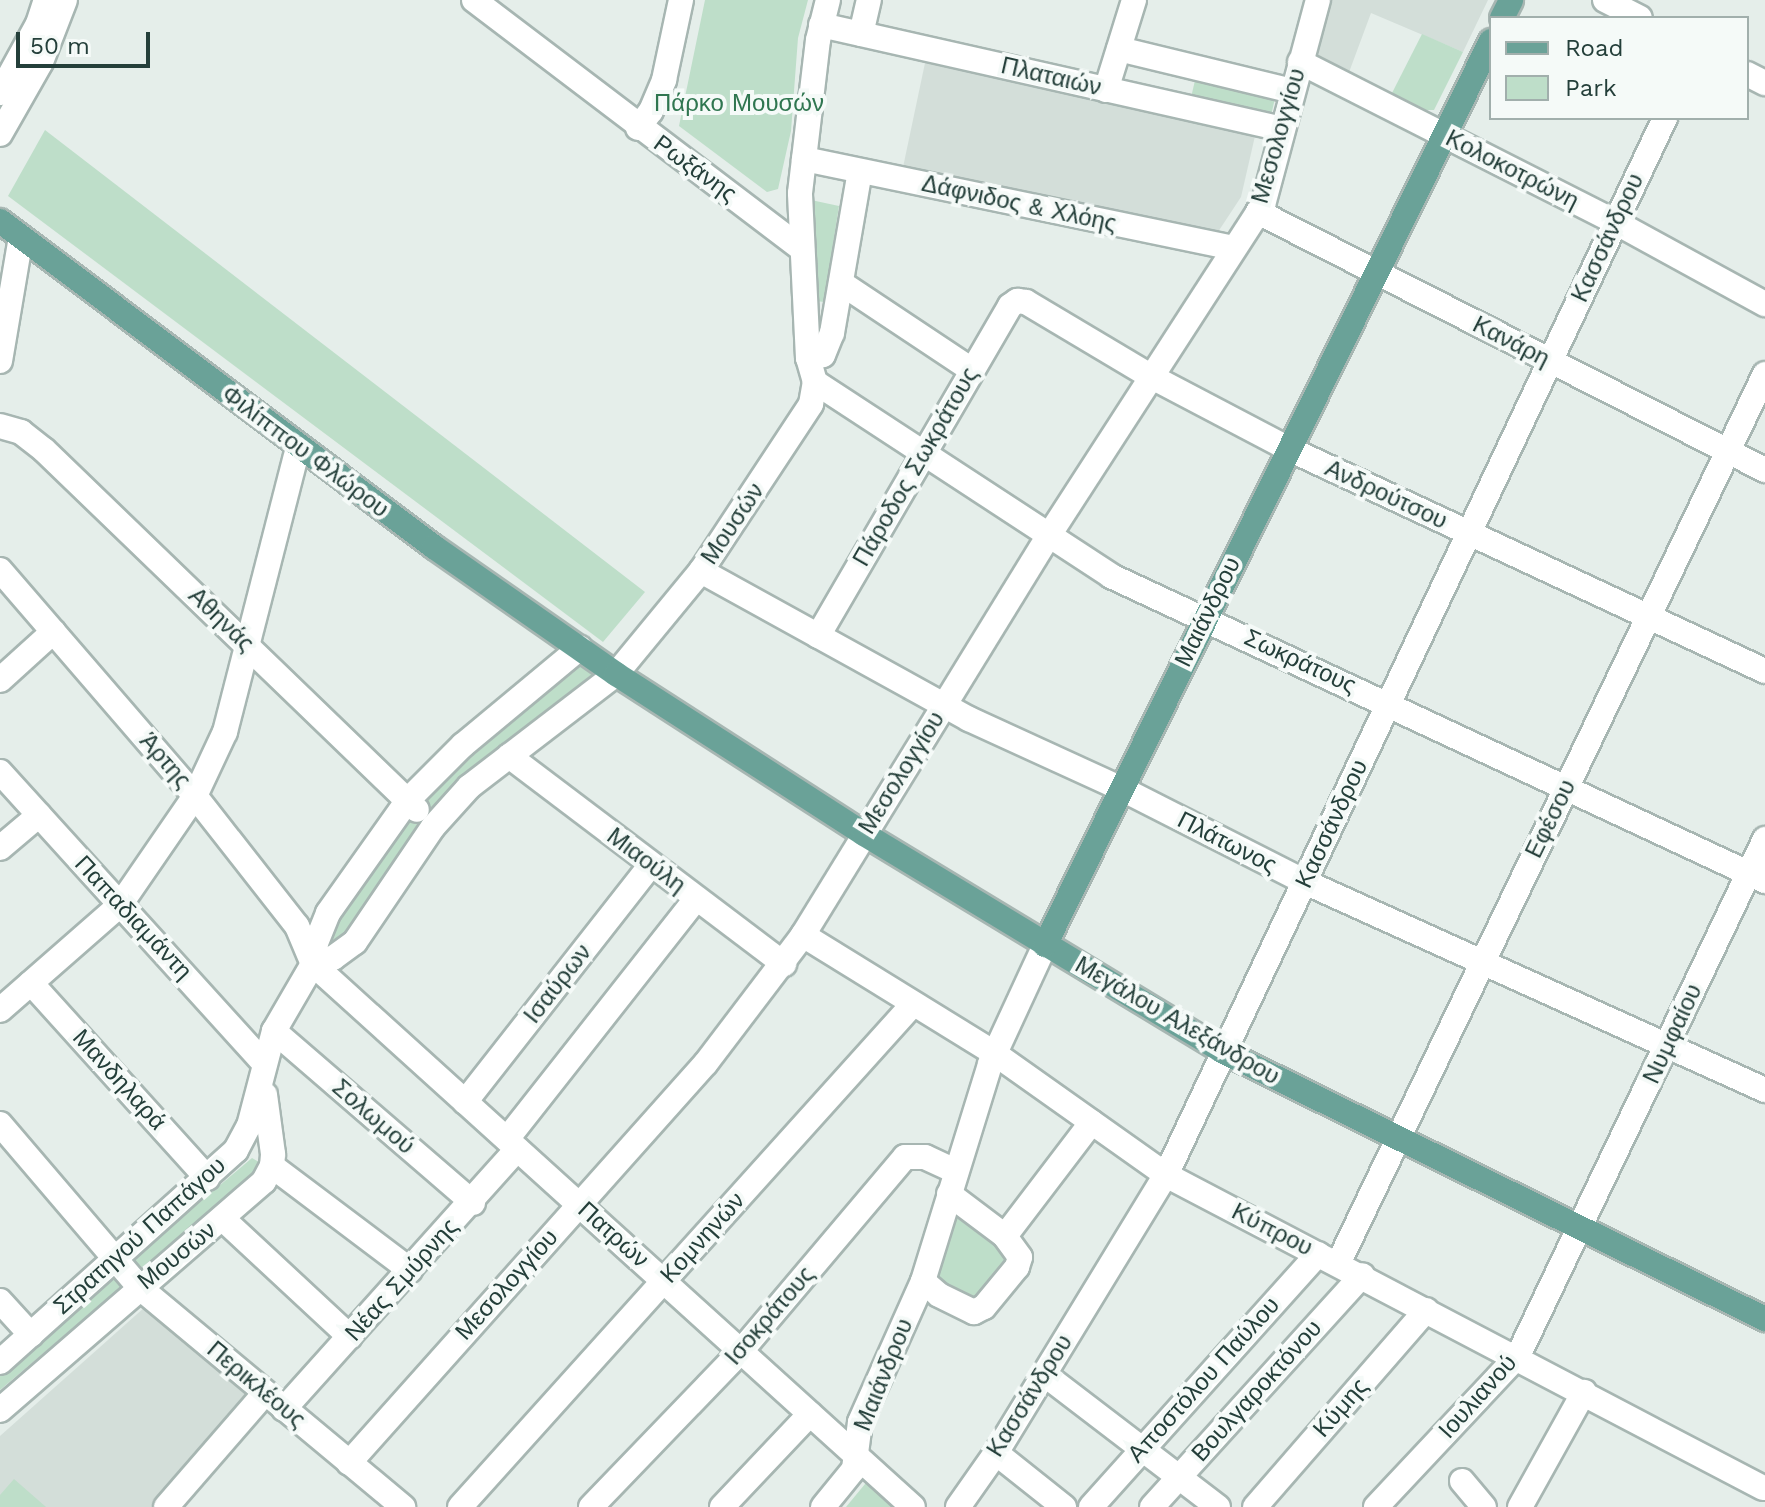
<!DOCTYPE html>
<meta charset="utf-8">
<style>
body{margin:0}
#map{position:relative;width:1765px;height:1507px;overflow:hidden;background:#e5eeea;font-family:"Work Sans",sans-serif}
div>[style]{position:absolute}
.built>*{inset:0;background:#d3ded9}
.green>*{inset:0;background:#bedec9;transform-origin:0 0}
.roads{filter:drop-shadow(2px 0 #a7b6b2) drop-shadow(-2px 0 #a7b6b2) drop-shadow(0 2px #a7b6b2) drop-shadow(0 -2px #a7b6b2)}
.minor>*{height:24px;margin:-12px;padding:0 12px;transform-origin:12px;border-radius:12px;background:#fff}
.major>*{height:24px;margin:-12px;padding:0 12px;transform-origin:12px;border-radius:12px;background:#6aa298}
span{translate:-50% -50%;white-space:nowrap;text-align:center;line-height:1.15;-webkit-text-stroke:8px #f5faf8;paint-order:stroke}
.street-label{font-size:24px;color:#243f3a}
.park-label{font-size:24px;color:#2f7650}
.legend{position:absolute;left:1489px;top:16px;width:260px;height:104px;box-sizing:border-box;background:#f5faf8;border:2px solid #a1afac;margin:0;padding:10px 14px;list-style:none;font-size:24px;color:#243f3a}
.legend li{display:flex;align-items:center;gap:16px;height:40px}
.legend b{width:40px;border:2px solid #a1afac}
.scale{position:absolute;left:16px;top:32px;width:134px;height:36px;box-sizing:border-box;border:4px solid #243f3a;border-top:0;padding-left:10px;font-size:24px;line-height:28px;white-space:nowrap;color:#243f3a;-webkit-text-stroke:6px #f5faf8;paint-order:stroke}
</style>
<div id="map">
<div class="built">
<i style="clip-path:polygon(1330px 0,1488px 0,1463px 52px,1371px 13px,1348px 75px,1316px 58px,1315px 53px)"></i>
<i style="clip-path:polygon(925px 63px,1255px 136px,1241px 197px,1214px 238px,902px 172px)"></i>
<i style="clip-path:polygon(145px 1307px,248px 1397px,151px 1507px,0 1507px,0 1436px)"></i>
</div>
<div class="green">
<i style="clip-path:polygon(705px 0,808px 0,798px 38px,791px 131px,778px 189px,767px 192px,679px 126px)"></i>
<i style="clip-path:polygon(1422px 34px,1463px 52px,1434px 110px,1423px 110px,1391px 95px)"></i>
<i style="left:1196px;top:76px;width:82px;height:28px;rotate:13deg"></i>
<i style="clip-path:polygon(45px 130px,645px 592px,603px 642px,8px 196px)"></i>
<i style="clip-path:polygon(811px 200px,839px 206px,824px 302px,816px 301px)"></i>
<i style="clip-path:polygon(580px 662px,595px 675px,506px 750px,346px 941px,327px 948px,327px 926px,417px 805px)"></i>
<i style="clip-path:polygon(252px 1158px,259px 1162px,257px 1172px,0 1390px,0 1371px)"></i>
<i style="clip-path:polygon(953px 1209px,1011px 1260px,966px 1308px,933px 1276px)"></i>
<i style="clip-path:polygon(870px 1478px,899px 1507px,846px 1507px)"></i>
<i style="clip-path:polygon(14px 1479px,46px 1507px,0 1507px,0 1495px)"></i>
</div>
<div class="roads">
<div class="minor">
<i style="left:474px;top:0;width:412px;rotate:37.2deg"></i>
<i style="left:1605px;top:0;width:39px;rotate:27deg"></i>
<i style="left:821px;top:25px;width:472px;rotate:12.7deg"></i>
<i style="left:861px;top:34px;width:35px;rotate:-77deg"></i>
<i style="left:1119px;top:49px;width:178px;rotate:13.6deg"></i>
<i style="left:1300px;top:62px;width:353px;rotate:26.9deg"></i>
<i style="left:1615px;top:222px;width:171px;rotate:28.7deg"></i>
<i style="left:1747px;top:74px;width:20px;rotate:27deg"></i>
<i style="left:1106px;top:90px;width:94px;rotate:-72.7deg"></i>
<i style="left:0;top:93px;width:79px;rotate:-61.2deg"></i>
<i style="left:38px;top:24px;width:25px;rotate:-72deg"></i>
<i style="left:638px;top:128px;width:21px;rotate:-53deg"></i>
<i style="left:651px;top:111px;width:34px;rotate:-67deg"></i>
<i style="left:664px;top:80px;width:82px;rotate:-78deg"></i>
<i style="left:0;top:134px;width:83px;rotate:-60.3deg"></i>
<i style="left:41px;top:62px;width:66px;rotate:-68.8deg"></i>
<i style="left:804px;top:159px;width:439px;rotate:11.7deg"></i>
<i style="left:1258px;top:212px;width:569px;rotate:26.97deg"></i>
<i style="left:841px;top:283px;width:157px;rotate:33.6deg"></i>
<i style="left:808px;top:358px;width:15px;rotate:-11deg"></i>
<i style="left:823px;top:355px;width:24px;rotate:-68deg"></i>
<i style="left:832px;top:333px;width:164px;rotate:-80.2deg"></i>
<i style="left:0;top:361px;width:126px;rotate:-80.4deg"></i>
<i style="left:815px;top:382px;width:354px;rotate:33.2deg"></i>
<i style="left:1111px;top:576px;width:722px;rotate:25deg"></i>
<i style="left:0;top:426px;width:22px;rotate:16deg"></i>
<i style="left:21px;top:432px;width:29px;rotate:38deg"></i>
<i style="left:44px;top:450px;width:518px;rotate:43.98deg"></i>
<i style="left:0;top:570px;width:298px;rotate:49.2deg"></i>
<i style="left:195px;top:796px;width:165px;rotate:51.9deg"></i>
<i style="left:297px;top:926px;width:41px;rotate:67.2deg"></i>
<i style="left:313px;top:964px;width:809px;rotate:42.15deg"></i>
<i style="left:701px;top:571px;width:306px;rotate:28.9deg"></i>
<i style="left:969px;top:719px;width:168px;rotate:24.6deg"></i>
<i style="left:1122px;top:789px;width:205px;rotate:26.9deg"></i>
<i style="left:1305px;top:882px;width:505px;rotate:24.33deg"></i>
<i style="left:818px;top:636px;width:382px;rotate:-59.8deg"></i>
<i style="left:1010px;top:306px;width:9px;rotate:-36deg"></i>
<i style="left:1017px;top:301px;width:9px;rotate:6deg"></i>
<i style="left:1026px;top:302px;width:144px;rotate:30.8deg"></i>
<i style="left:1150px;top:376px;width:155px;rotate:27.7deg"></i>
<i style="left:1287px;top:448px;width:527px;rotate:25.01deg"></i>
<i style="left:0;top:680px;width:72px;rotate:-42.2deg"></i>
<i style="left:509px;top:756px;width:345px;rotate:37.1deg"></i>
<i style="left:0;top:772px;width:394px;rotate:47.8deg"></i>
<i style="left:0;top:848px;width:51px;rotate:-40.2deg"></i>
<i style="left:803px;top:935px;width:225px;rotate:31.7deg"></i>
<i style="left:994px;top:1053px;width:211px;rotate:35.3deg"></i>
<i style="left:1166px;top:1175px;width:674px;rotate:27.67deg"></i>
<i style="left:313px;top:964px;width:21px;rotate:-17deg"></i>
<i style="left:333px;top:958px;width:27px;rotate:-36deg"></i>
<i style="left:355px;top:942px;width:139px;rotate:-55.9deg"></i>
<i style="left:433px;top:827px;width:54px;rotate:-48deg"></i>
<i style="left:469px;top:787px;width:185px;rotate:-37.5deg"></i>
<i style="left:616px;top:674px;width:134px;rotate:-50.5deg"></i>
<i style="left:701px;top:571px;width:200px;rotate:-56.6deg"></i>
<i style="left:811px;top:404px;width:22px;rotate:-80deg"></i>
<i style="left:815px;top:382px;width:25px;rotate:-106deg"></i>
<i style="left:808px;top:358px;width:165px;rotate:-92.8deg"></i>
<i style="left:800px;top:193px;width:154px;rotate:-83.3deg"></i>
<i style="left:818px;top:40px;width:41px;rotate:-76deg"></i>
<i style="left:31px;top:983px;width:263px;rotate:47.9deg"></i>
<i style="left:0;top:1010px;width:159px;rotate:-41.2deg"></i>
<i style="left:120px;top:905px;width:132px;rotate:-55.5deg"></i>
<i style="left:195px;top:796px;width:71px;rotate:-64.9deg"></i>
<i style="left:225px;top:732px;width:293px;rotate:-75.6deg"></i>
<i style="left:274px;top:1031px;width:263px;rotate:40.8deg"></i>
<i style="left:465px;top:1102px;width:300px;rotate:-51.9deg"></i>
<i style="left:0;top:1124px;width:214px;rotate:49.5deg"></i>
<i style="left:139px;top:1287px;width:344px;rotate:39.8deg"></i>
<i style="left:507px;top:1139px;width:305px;rotate:-51.8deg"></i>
<i style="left:272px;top:1166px;width:173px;rotate:37deg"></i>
<i style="left:223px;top:1219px;width:173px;rotate:42.9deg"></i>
<i style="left:1005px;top:1236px;width:143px;rotate:-52.7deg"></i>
<i style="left:1338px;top:1264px;width:987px;rotate:-64.37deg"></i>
<i style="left:923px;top:1281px;width:21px;rotate:41deg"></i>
<i style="left:939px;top:1295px;width:39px;rotate:26deg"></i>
<i style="left:974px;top:1312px;width:11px;rotate:-27deg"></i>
<i style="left:984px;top:1307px;width:52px;rotate:-50.5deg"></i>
<i style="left:1017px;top:1267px;width:10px;rotate:-73deg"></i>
<i style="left:1020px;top:1257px;width:26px;rotate:-126deg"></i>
<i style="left:1005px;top:1236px;width:70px;rotate:-143.1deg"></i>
<i style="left:0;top:1301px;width:46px;rotate:47.6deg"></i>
<i style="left:0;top:1362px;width:317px;rotate:-41.9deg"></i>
<i style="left:236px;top:1150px;width:27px;rotate:-62deg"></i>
<i style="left:249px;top:1126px;width:98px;rotate:-75.3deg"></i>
<i style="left:274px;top:1031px;width:78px;rotate:-59.8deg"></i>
<i style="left:313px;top:964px;width:21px;rotate:-82deg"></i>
<i style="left:316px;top:943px;width:32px;rotate:-68deg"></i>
<i style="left:328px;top:913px;width:138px;rotate:-54.7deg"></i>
<i style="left:408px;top:800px;width:78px;rotate:-45deg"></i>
<i style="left:463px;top:745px;width:152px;rotate:-39.7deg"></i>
<i style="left:1044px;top:1374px;width:219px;rotate:37.4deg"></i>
<i style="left:284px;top:1409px;width:349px;rotate:-48.1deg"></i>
<i style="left:0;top:1410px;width:349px;rotate:-40.9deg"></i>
<i style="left:264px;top:1181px;width:17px;rotate:-62deg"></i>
<i style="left:272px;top:1166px;width:12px;rotate:-85deg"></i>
<i style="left:273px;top:1154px;width:60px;rotate:-97.7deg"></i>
<i style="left:996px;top:1453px;width:87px;rotate:38.5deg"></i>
<i style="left:349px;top:1463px;width:536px;rotate:-48.25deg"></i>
<i style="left:706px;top:1063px;width:161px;rotate:-52.8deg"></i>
<i style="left:803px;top:935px;width:467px;rotate:-58.4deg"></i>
<i style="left:1048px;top:537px;width:396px;rotate:-57.1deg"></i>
<i style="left:1263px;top:205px;width:212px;rotate:-75deg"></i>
<i style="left:1462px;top:1481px;width:34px;rotate:50deg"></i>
<i style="left:166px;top:1507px;width:151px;rotate:-49deg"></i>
<i style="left:460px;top:1507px;width:677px;rotate:-47.99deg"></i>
<i style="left:591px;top:1507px;width:216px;rotate:-46.1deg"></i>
<i style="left:741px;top:1351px;width:254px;rotate:-49.8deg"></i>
<i style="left:905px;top:1157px;width:20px"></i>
<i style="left:925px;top:1157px;width:33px;rotate:25deg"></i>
<i style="left:722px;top:1507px;width:128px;rotate:-46.6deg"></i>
<i style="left:823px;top:1507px;width:49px;rotate:-50.8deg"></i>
<i style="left:854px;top:1469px;width:47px;rotate:-82.7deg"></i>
<i style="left:860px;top:1422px;width:154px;rotate:-65.9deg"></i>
<i style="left:923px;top:1281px;width:227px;rotate:-72.8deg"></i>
<i style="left:990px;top:1064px;width:131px;rotate:-65.2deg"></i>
<i style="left:958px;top:1507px;width:66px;rotate:-54.9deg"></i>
<i style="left:996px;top:1453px;width:326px;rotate:-58.6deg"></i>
<i style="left:1166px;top:1175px;width:1169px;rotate:-64.73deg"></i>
<i style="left:1091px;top:1507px;width:340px;rotate:-48.1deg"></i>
<i style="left:1152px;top:1507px;width:313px;rotate:-47.8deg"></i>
<i style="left:1255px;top:1507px;width:261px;rotate:-49deg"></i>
<i style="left:1376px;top:1507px;width:207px;rotate:-46.8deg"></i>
<i style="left:1518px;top:1356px;width:573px;rotate:-64.46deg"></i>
<i style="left:1520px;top:1507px;width:132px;rotate:-60.9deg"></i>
</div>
<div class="major">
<i style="left:1502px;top:18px;width:20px;rotate:-63deg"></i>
<i style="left:0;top:221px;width:543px;rotate:36.91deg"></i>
<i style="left:434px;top:547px;width:222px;rotate:34.9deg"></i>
<i style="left:616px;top:674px;width:295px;rotate:32.8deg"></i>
<i style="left:864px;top:834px;width:419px;rotate:31.2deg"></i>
<i style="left:1222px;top:1051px;width:606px;rotate:26.27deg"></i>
<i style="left:1045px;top:945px;width:1008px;rotate:-63.74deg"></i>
</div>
</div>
<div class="street-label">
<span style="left:1051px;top:77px;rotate:13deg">Πλαταιών</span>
<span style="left:1279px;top:136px;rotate:-74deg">Μεσολογγίου</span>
<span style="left:695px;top:169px;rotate:36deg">Ρωξάνης</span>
<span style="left:1512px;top:170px;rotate:27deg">Κολοκοτρώνη</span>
<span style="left:1019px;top:204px;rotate:12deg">Δάφνιδος &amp; Χλόης</span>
<span style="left:1608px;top:238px;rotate:-65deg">Κασσάνδρου</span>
<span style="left:1511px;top:342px;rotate:27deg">Κανάρη</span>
<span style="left:305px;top:452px;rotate:37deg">Φιλίππου Φλώρου</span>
<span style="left:916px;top:467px;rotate:-60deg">Πάροδος Σωκράτους</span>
<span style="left:1386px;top:495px;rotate:25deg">Ανδρούτσου</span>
<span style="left:733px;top:524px;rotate:-56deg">Μουσών</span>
<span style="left:1208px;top:612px;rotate:-64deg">Μαιάνδρου</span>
<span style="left:221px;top:620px;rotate:44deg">Αθηνάς</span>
<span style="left:1300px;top:662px;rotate:25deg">Σωκράτους</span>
<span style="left:165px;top:761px;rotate:49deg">Άρτης</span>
<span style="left:902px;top:773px;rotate:-58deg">Μεσολογγίου</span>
<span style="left:1551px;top:819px;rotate:-64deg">Εφέσου</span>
<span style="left:1332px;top:824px;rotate:-65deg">Κασσάνδρου</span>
<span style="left:1227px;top:843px;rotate:27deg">Πλάτωνος</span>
<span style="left:646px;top:861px;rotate:37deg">Μιαούλη</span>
<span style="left:133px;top:918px;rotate:47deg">Παπαδιαμάντη</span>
<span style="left:558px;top:984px;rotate:-52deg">Ισαύρων</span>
<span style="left:1177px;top:1021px;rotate:30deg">Μεγάλου Αλεξάνδρου</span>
<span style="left:1673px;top:1034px;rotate:-65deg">Νυμφαίου</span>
<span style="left:119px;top:1080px;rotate:48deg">Μανδηλαρά</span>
<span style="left:373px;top:1117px;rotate:41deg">Σολωμού</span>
<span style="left:1272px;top:1230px;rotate:27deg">Κύπρου</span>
<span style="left:613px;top:1235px;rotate:42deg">Πατρών</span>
<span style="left:140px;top:1236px;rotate:-42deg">Στρατηγού Παπάγου</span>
<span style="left:703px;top:1238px;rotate:-48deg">Κομνηνών</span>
<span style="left:177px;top:1256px;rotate:-39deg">Μουσών</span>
<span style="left:402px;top:1280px;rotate:-48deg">Νέας Σμύρνης</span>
<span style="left:507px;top:1285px;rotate:-48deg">Μεσολογγίου</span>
<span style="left:770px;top:1316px;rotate:-49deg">Ισοκράτους</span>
<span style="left:884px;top:1375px;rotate:-68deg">Μαιάνδρου</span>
<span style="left:1204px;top:1380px;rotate:-48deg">Αποστόλου Παύλου</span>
<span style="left:256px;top:1385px;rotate:40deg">Περικλέους</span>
<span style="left:1257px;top:1391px;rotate:-48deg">Βουλγαροκτόνου</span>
<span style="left:1030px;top:1396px;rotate:-58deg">Κασσάνδρου</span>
<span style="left:1478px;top:1397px;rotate:-48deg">Ιουλιανού</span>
<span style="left:1341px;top:1408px;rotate:-49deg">Κύμης</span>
</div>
<div class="park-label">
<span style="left:739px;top:104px">Πάρκο Μουσών</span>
</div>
<ul class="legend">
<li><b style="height:10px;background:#6aa298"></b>Road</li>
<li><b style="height:22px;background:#bedec9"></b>Park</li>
</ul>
<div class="scale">50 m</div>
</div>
